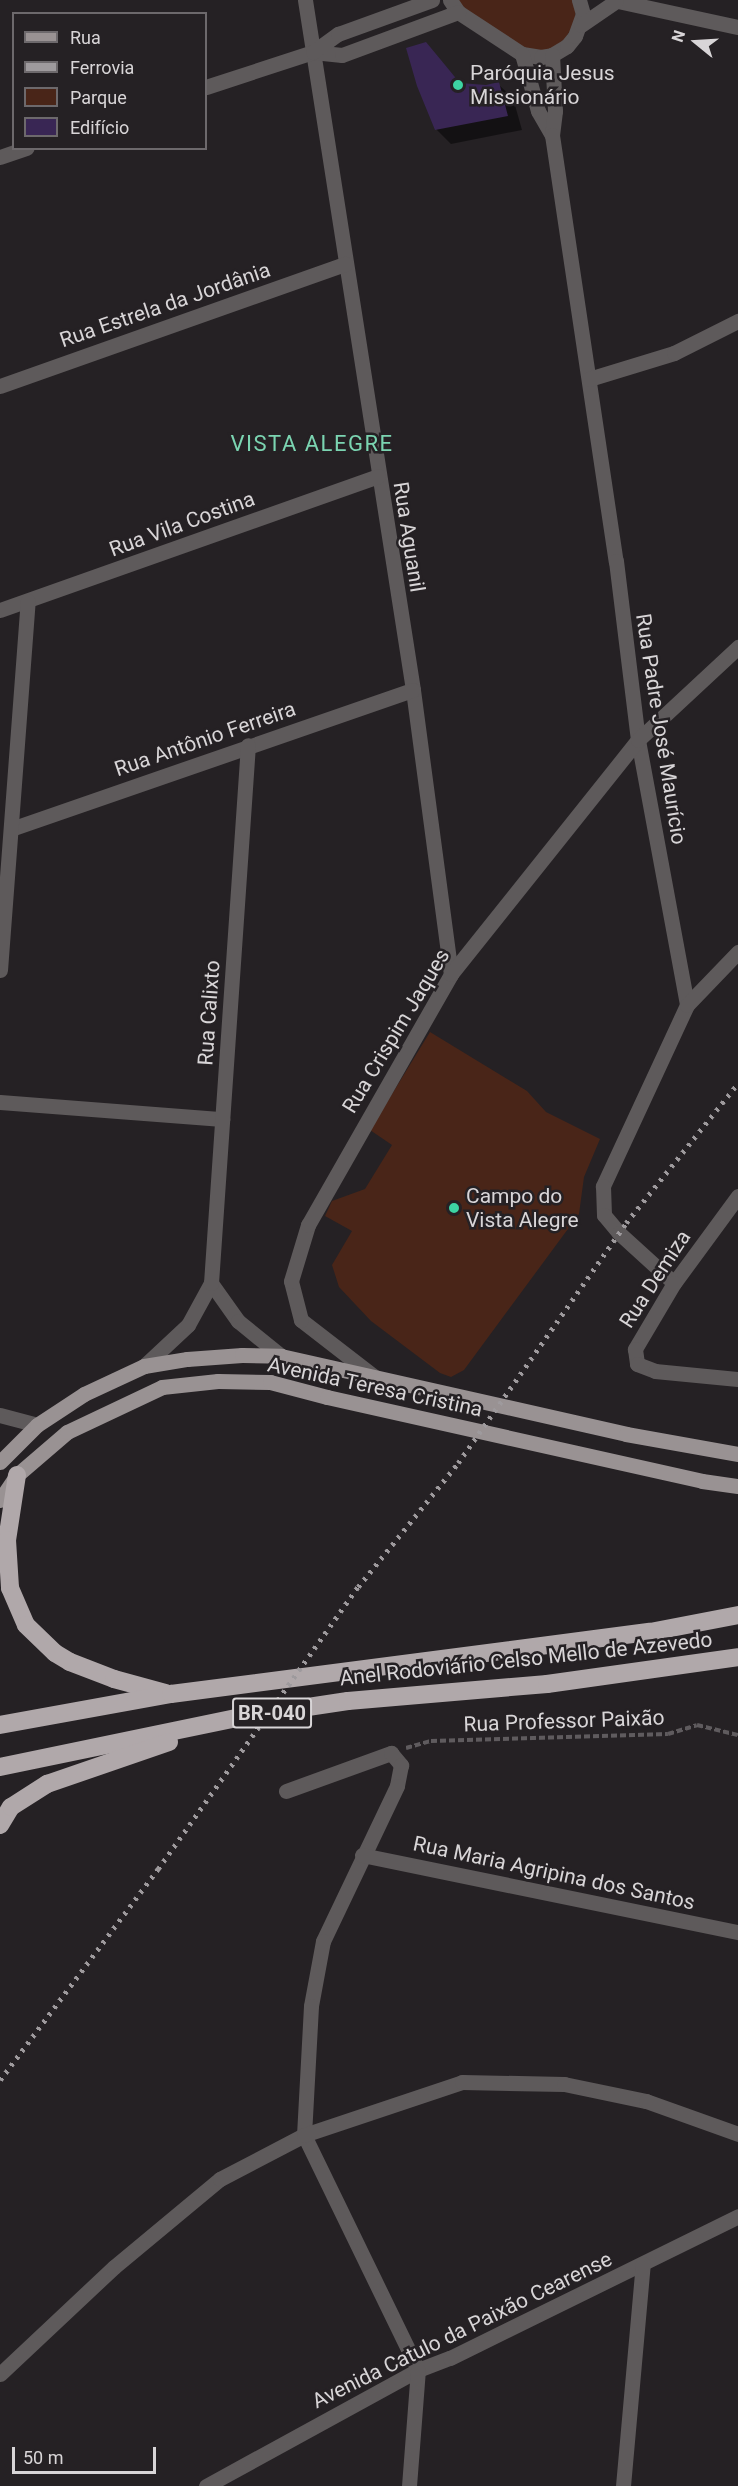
<!DOCTYPE html>
<meta charset="utf-8">
<style>
body{margin:0}
#map{position:relative;width:738px;height:2486px;overflow:hidden;background:#252124;font-family:Roboto,sans-serif}
div>[style]{position:absolute}
.green>*{inset:0;background:#492518}
.shadow>*{inset:0;background:#0007}
.building>*{inset:0;background:#392654}
.path>*{height:4px;margin-top:-2px;transform-origin:0;background:repeating-linear-gradient(90deg,#5f5b5e 0 6px,transparent 0 9px)}
.minor>*{height:15px;margin:-7.5px;padding:0 7.5px;transform-origin:7.5px;border-radius:7.5px;background:#5e5a5b}
.major>*{height:15px;margin:-7.5px;padding:0 7.5px;transform-origin:7.5px;border-radius:7.5px;background:#999293}
.highway>*{height:18px;margin:-9px;padding:0 9px;transform-origin:9px;border-radius:9px;background:#b0a8aa}
.rail>*{height:4.5px;margin-top:-2.25px;transform-origin:0;background:repeating-linear-gradient(90deg,#9e9a9d 0 3px,transparent 0 9px)}
.dots>*{width:16px;height:16px;translate:-50% -50%;box-sizing:border-box;border:3px solid #252124;border-radius:50%}
span{translate:-50% -50%;white-space:nowrap;text-align:center;line-height:1.15;-webkit-text-stroke:5px #252124;paint-order:stroke}
.shield-label span{padding:2px 4px;background:#252124;border:2px solid;border-radius:4px;-webkit-text-stroke-width:0}
.shield-label{font-size:20px;color:#d8d5d7;font-weight:700}
.poi-label{font-size:21px;color:#d8d5d7}
.left{translate:0 -50%;text-align:left}
.street-label{font-size:21px;color:#d8d5d7}
.neighbourhood-label{font-size:22px;color:#7bd4b1;letter-spacing:1.5px}
.legend{position:absolute;left:12px;top:12px;width:195px;height:138px;box-sizing:border-box;background:#252124;border:2px solid #6d696c;margin:0;padding:8px 10px;list-style:none;font-size:18px;color:#d8d5d7}
.legend li{display:flex;align-items:center;gap:12px;height:30px}
.legend b{width:30px;border:2px solid #6d696c}
.north{position:absolute;left:666px;top:12px;width:60px;height:60px;-webkit-text-stroke:4px #252124;paint-order:stroke;rotate:288deg;font-size:16px;font-weight:700;line-height:24px;text-align:center;color:#d8d5d7}
.north::after{content:'';display:block;margin:auto;width:21px;height:27px;background:#d8d5d7;clip-path:polygon(50% 0,100% 100%,50% 72%,0 100%)}
.scale{position:absolute;left:12px;top:2447px;width:144px;height:27px;box-sizing:border-box;border:3px solid #d8d5d7;border-top:0;padding-left:8px;font-size:18px;line-height:21px;white-space:nowrap;color:#d8d5d7;-webkit-text-stroke:4px #252124;paint-order:stroke}
</style>
<div id="map">
<div class="green">
<i style="clip-path:polygon(456px 0,572px 0,576px 5px,575px 23px,563px 42px,550px 49px,540px 52px,524px 48px,461px 8px)"></i>
<i style="clip-path:polygon(430px 1032px,527px 1091px,546px 1112px,600px 1139px,584px 1177px,579px 1214px,464px 1370px,451px 1377px,440px 1373px,371px 1321px,339px 1287px,332px 1265px,352px 1231px,325px 1216px,332px 1201px,365px 1189px,392px 1145px,370px 1130px)"></i>
</div>
<div class="shadow">
<i style="clip-path:polygon(425px 43px,462px 85px,486px 87px,498px 84px,513px 98px,522px 130px,451px 144px,436px 129px)"></i>
</div>
<div class="building">
<i style="clip-path:polygon(426px 42px,460px 83px,486px 85px,499px 82px,508px 116px,435px 130px,417px 86px,406px 48px)"></i>
</div>
<div class="path">
<i style="left:406px;top:1748px;width:26px;rotate:-16deg"></i>
<i style="left:431px;top:1741px;width:237px;rotate:-1.7deg"></i>
<i style="left:668px;top:1734px;width:30px;rotate:-17deg"></i>
<i style="left:697px;top:1725px;width:42px;rotate:13.7deg"></i>
</div>
<div class="minor">
<i style="left:305px;top:0;width:698px;rotate:81.1deg"></i>
<i style="left:413px;top:690px;width:287px;rotate:82.4deg"></i>
<i style="left:450px;top:0;width:14px;rotate:56deg"></i>
<i style="left:458px;top:12px;width:77px;rotate:33.3deg"></i>
<i style="left:522px;top:54px;width:19px;rotate:9deg"></i>
<i style="left:541px;top:57px;width:11px;rotate:-10deg"></i>
<i style="left:552px;top:55px;width:17px;rotate:-31deg"></i>
<i style="left:567px;top:46px;width:13px;rotate:-51deg"></i>
<i style="left:575px;top:36px;width:23px;rotate:-70deg"></i>
<i style="left:583px;top:14px;width:15px;rotate:-106deg"></i>
<i style="left:613px;top:0;width:128px;rotate:12.2deg"></i>
<i style="left:581px;top:25px;width:42px;rotate:-34.4deg"></i>
<i style="left:313px;top:52px;width:29px;rotate:6deg"></i>
<i style="left:342px;top:55px;width:124px;rotate:-20.3deg"></i>
<i style="left:522px;top:54px;width:59px;rotate:74.3deg"></i>
<i style="left:538px;top:111px;width:28px;rotate:60deg"></i>
<i style="left:552px;top:55px;width:56px;rotate:86.9deg"></i>
<i style="left:555px;top:111px;width:24px;rotate:97deg"></i>
<i style="left:552px;top:135px;width:431px;rotate:81.5deg"></i>
<i style="left:616px;top:561px;width:180px;rotate:83deg"></i>
<i style="left:638px;top:740px;width:269px;rotate:79.5deg"></i>
<i style="left:687px;top:1005px;width:200px;rotate:114.9deg"></i>
<i style="left:603px;top:1186px;width:29px;rotate:88deg"></i>
<i style="left:604px;top:1215px;width:23px;rotate:50deg"></i>
<i style="left:619px;top:1233px;width:74px;rotate:42.3deg"></i>
<i style="left:206px;top:87px;width:113px;rotate:-18.1deg"></i>
<i style="left:313px;top:52px;width:31px;rotate:-36deg"></i>
<i style="left:338px;top:34px;width:100px;rotate:-19.9deg"></i>
<i style="left:0;top:157px;width:28px;rotate:-19deg"></i>
<i style="left:589px;top:379px;width:89px;rotate:-17deg"></i>
<i style="left:674px;top:353px;width:72px;rotate:-26.6deg"></i>
<i style="left:0;top:386px;width:366px;rotate:-19.5deg"></i>
<i style="left:0;top:610px;width:401px;rotate:-19.5deg"></i>
<i style="left:11px;top:829px;width:425px;rotate:-19.1deg"></i>
<i style="left:0;top:970px;width:370px;rotate:-85.7deg"></i>
<i style="left:687px;top:1005px;width:74px;rotate:-46.1deg"></i>
<i style="left:0;top:1102px;width:223px;rotate:4.4deg"></i>
<i style="left:738px;top:1196px;width:108px;rotate:126.3deg"></i>
<i style="left:674px;top:1283px;width:77px;rotate:120.6deg"></i>
<i style="left:635px;top:1349px;width:15px;rotate:82deg"></i>
<i style="left:637px;top:1364px;width:19px;rotate:21deg"></i>
<i style="left:655px;top:1371px;width:83px;rotate:5.5deg"></i>
<i style="left:211px;top:1283px;width:47px;rotate:54.6deg"></i>
<i style="left:238px;top:1321px;width:55px;rotate:39.1deg"></i>
<i style="left:144px;top:1366px;width:60px;rotate:-43deg"></i>
<i style="left:188px;top:1325px;width:48px;rotate:-61.3deg"></i>
<i style="left:211px;top:1283px;width:539px;rotate:-86.07deg"></i>
<i style="left:376px;top:1378px;width:95px;rotate:-142.3deg"></i>
<i style="left:301px;top:1320px;width:40px;rotate:-104.4deg"></i>
<i style="left:291px;top:1281px;width:59px;rotate:-73.1deg"></i>
<i style="left:308px;top:1225px;width:289px;rotate:-60.3deg"></i>
<i style="left:451px;top:974px;width:300px;rotate:-51.4deg"></i>
<i style="left:638px;top:740px;width:137px;rotate:-42.9deg"></i>
<i style="left:0;top:1415px;width:38px;rotate:15deg"></i>
<i style="left:286px;top:1791px;width:112px;rotate:-19.9deg"></i>
<i style="left:391px;top:1753px;width:16px;rotate:50deg"></i>
<i style="left:401px;top:1765px;width:21px;rotate:101deg"></i>
<i style="left:397px;top:1786px;width:172px;rotate:115.5deg"></i>
<i style="left:323px;top:1941px;width:66px;rotate:100.5deg"></i>
<i style="left:311px;top:2006px;width:129px;rotate:93.1deg"></i>
<i style="left:304px;top:2135px;width:261px;rotate:64.1deg"></i>
<i style="left:362px;top:1855px;width:384px;rotate:11.6deg"></i>
<i style="left:0;top:2374px;width:156px;rotate:-43.2deg"></i>
<i style="left:114px;top:2267px;width:138px;rotate:-39.7deg"></i>
<i style="left:220px;top:2179px;width:95px;rotate:-27.6deg"></i>
<i style="left:304px;top:2135px;width:167px;rotate:-18.5deg"></i>
<i style="left:462px;top:2082px;width:102px;rotate:1.1deg"></i>
<i style="left:564px;top:2084px;width:84px;rotate:11.7deg"></i>
<i style="left:646px;top:2101px;width:98px;rotate:19.7deg"></i>
<i style="left:206px;top:2486px;width:242px;rotate:-28.7deg"></i>
<i style="left:418px;top:2370px;width:34px;rotate:-21deg"></i>
<i style="left:450px;top:2358px;width:321px;rotate:-26.2deg"></i>
<i style="left:409px;top:2486px;width:116px;rotate:-85.6deg"></i>
<i style="left:623px;top:2486px;width:223px;rotate:-84.9deg"></i>
</div>
<div class="major">
<i style="left:0;top:1462px;width:52px;rotate:-45deg"></i>
<i style="left:37px;top:1425px;width:56px;rotate:-33.4deg"></i>
<i style="left:84px;top:1394px;width:66px;rotate:-25deg"></i>
<i style="left:144px;top:1366px;width:44px;rotate:-9.2deg"></i>
<i style="left:187px;top:1359px;width:55px;rotate:-4.2deg"></i>
<i style="left:242px;top:1355px;width:39px;rotate:1deg"></i>
<i style="left:281px;top:1356px;width:354px;rotate:12.7deg"></i>
<i style="left:626px;top:1434px;width:114px;rotate:10.1deg"></i>
<i style="left:0;top:1500px;width:30px;rotate:-56deg"></i>
<i style="left:17px;top:1475px;width:66px;rotate:-40.7deg"></i>
<i style="left:67px;top:1432px;width:105px;rotate:-25.3deg"></i>
<i style="left:162px;top:1387px;width:56px;rotate:-6.1deg"></i>
<i style="left:218px;top:1381px;width:52px;rotate:1.1deg"></i>
<i style="left:270px;top:1382px;width:59px;rotate:14.7deg"></i>
<i style="left:327px;top:1397px;width:384px;rotate:12.6deg"></i>
<i style="left:702px;top:1481px;width:36px;rotate:8deg"></i>
</div>
<div class="highway">
<i style="left:17px;top:1475px;width:66px;rotate:98.7deg"></i>
<i style="left:7px;top:1540px;width:48px;rotate:86.4deg"></i>
<i style="left:10px;top:1588px;width:40px;rotate:66.6deg"></i>
<i style="left:26px;top:1625px;width:40px;rotate:44deg"></i>
<i style="left:55px;top:1653px;width:17px;rotate:31deg"></i>
<i style="left:70px;top:1662px;width:47px;rotate:21.1deg"></i>
<i style="left:114px;top:1679px;width:54px;rotate:15.1deg"></i>
<i style="left:0;top:1725px;width:174px;rotate:-10.3deg"></i>
<i style="left:171px;top:1694px;width:483px;rotate:-7.4deg"></i>
<i style="left:650px;top:1632px;width:90px;rotate:-10.9deg"></i>
<i style="left:0;top:1767px;width:247px;rotate:-11.7deg"></i>
<i style="left:242px;top:1717px;width:107px;rotate:-8.6deg"></i>
<i style="left:348px;top:1701px;width:200px;rotate:-4.9deg"></i>
<i style="left:547px;top:1684px;width:193px;rotate:-8deg"></i>
<i style="left:0;top:1825px;width:21px;rotate:-59deg"></i>
<i style="left:11px;top:1807px;width:43px;rotate:-32.6deg"></i>
<i style="left:47px;top:1784px;width:129px;rotate:-19deg"></i>
</div>
<div class="rail">
<i style="left:0;top:2080px;width:264px;rotate:-53.2deg"></i>
<i style="left:158px;top:1869px;width:346px;rotate:-54.7deg"></i>
<i style="left:358px;top:1587px;width:159px;rotate:-51.1deg"></i>
<i style="left:458px;top:1463px;width:293px;rotate:-55deg"></i>
<i style="left:626px;top:1223px;width:179px;rotate:-51.3deg"></i>
</div>
<div class="dots">
<i style="left:458px;top:85px;background:#3dd4a3"></i>
<i style="left:454px;top:1208px;background:#3dd4a3"></i>
</div>
<div class="shield-label">
<span style="left:272px;top:1713px">BR-040</span>
</div>
<div class="poi-label">
<span class="left" style="left:470px;top:85px">Paróquia Jesus<br>Missionário</span>
<span class="left" style="left:466px;top:1208px">Campo do<br>Vista Alegre</span>
</div>
<div class="street-label">
<span style="left:165px;top:305px;rotate:-19deg">Rua Estrela da Jordânia</span>
<span style="left:182px;top:524px;rotate:-20deg">Rua Vila Costina</span>
<span style="left:409px;top:537px;rotate:81deg">Rua Aguanil</span>
<span style="left:661px;top:729px;rotate:81deg">Rua Padre José Maurício</span>
<span style="left:205px;top:739px;rotate:-19deg">Rua Antônio Ferreira</span>
<span style="left:209px;top:1013px;rotate:-86deg">Rua Calixto</span>
<span style="left:396px;top:1031px;rotate:-59deg">Rua Crispim Jaques</span>
<span style="left:655px;top:1279px;rotate:-57deg">Rua Demiza</span>
<span style="left:375px;top:1387px;rotate:12deg">Avenida Teresa Cristina</span>
<span style="left:526px;top:1659px;rotate:-6deg">Anel Rodoviário Celso Mello de Azevedo</span>
<span style="left:564px;top:1721px;rotate:-2deg">Rua Professor Paixão</span>
<span style="left:554px;top:1873px;rotate:12deg">Rua Maria Agripina dos Santos</span>
<span style="left:462px;top:2330px;rotate:-26deg">Avenida Catulo da Paixão Cearense</span>
</div>
<div class="neighbourhood-label">
<span style="left:312px;top:444px">VISTA ALEGRE</span>
</div>
<ul class="legend">
<li><b style="height:8px;background:#999293"></b>Rua</li>
<li><b style="height:8px;background:#9e9a9d"></b>Ferrovia</li>
<li><b style="height:16px;background:#492518"></b>Parque</li>
<li><b style="height:16px;background:#392654"></b>Edifício</li>
</ul>
<div class="north">N</div>
<div class="scale">50 m</div>
</div>
